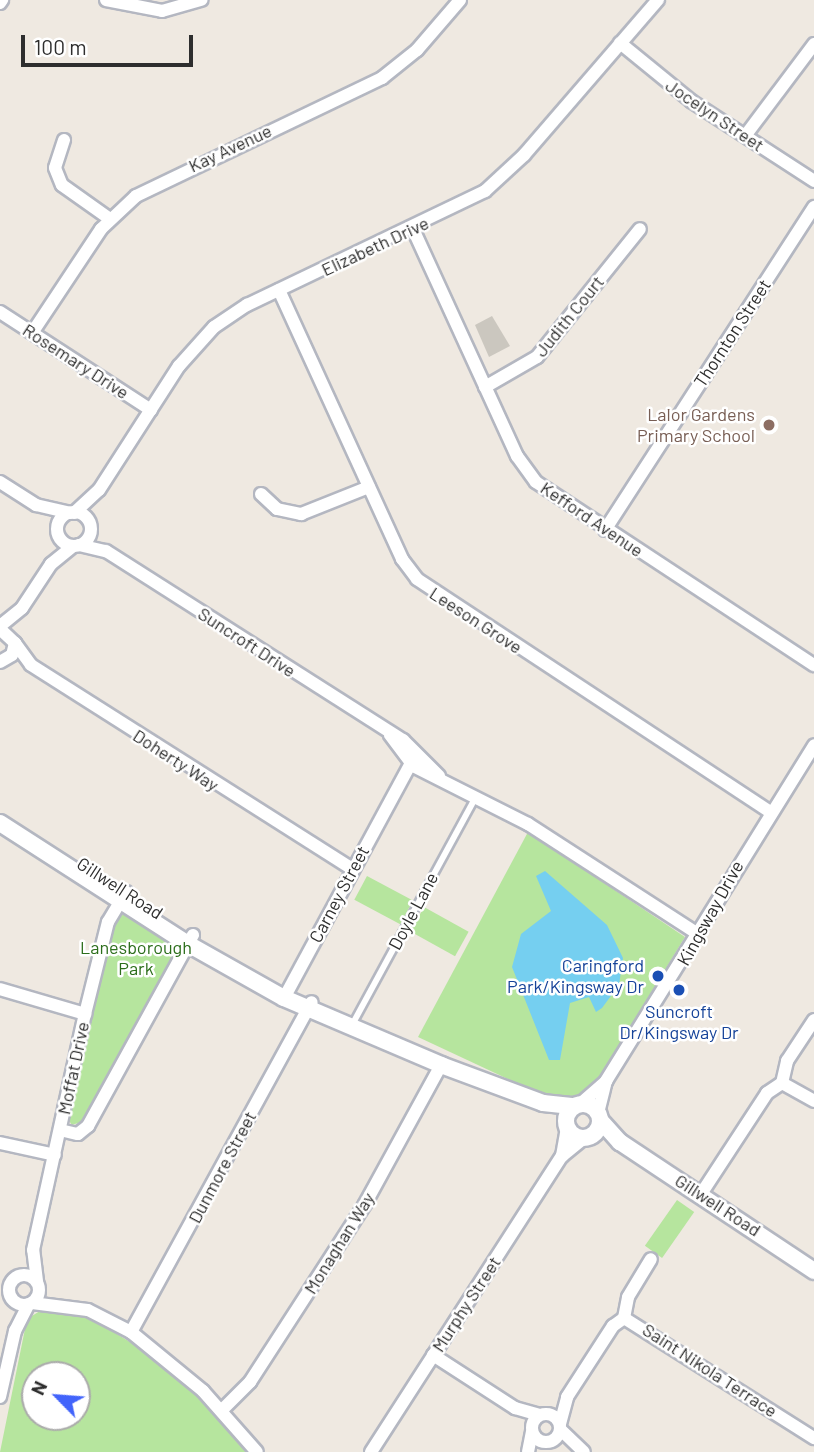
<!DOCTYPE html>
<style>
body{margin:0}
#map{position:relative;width:814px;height:1452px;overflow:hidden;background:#efe9e1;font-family:Barlow,sans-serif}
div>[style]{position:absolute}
.green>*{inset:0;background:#b6e59e;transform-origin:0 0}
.water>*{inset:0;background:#75cff0}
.building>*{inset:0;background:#cbc7bf}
.roads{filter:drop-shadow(2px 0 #b4b7c1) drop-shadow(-2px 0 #b4b7c1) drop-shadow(0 2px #b4b7c1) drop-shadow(0 -2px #b4b7c1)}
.service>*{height:6px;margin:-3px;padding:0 3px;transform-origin:3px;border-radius:3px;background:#fff}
.minor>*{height:12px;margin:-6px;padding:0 6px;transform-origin:6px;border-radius:6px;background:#fff}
.minor>.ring{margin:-6px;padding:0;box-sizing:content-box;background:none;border:12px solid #fff;border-radius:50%}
.tertiary>*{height:16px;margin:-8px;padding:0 8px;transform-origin:8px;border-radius:8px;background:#fff}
.tertiary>.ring{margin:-8px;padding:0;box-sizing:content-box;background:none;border:16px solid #fff;border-radius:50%}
.dots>*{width:19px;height:19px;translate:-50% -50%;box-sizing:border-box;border:4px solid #fff;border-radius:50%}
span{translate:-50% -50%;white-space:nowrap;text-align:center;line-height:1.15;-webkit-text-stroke:5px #fff;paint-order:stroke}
.street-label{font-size:18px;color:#2e2e2e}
.education-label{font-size:18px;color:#785e54}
.right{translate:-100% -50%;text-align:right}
.park-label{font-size:18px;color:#2c6e1b}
.transit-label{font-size:18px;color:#164399}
.north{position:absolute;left:21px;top:1361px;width:70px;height:70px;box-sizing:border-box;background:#fff;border:2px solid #ababab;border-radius:50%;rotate:295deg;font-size:19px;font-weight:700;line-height:28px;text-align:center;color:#2e2e2e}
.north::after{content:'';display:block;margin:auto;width:24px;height:32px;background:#4264fb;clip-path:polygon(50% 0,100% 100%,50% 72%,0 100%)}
.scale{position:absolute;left:21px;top:35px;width:172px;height:32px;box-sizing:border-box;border:4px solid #2e2e2e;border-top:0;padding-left:9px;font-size:21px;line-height:24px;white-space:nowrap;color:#2e2e2e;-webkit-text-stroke:5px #fff;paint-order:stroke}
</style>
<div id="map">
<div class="green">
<i style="clip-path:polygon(528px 832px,685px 937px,593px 1088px,570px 1100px,544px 1096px,418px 1037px)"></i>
<i style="left:367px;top:876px;width:52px;height:27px;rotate:28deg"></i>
<i style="left:424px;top:907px;width:51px;height:28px;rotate:29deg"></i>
<i style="clip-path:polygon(126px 911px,176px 944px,175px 952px,81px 1122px,72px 1125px,67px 1118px,111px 927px)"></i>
<i style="left:677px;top:1200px;width:21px;height:56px;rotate:35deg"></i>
<i style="clip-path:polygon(evenodd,48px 1306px,89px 1317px,148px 1353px,205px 1403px,248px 1452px,0 1452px,27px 1319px,48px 1306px,35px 1375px,77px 1375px,77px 1417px,35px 1417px,35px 1375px)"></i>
</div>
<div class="water">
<i style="clip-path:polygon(545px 871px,607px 925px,623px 958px,619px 985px,602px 1008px,596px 1012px,589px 997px,570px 1003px,560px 1060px,549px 1060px,512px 967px,521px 934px,551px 911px,536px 876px)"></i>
</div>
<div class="building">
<i style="clip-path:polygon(492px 316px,510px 346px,489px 357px,475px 325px)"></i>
</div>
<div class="roads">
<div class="service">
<i style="left:352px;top:1025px;width:258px;rotate:-61.5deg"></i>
</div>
<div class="minor">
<i style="left:106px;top:0;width:57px;rotate:11.1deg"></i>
<i style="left:162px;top:11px;width:41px;rotate:-15.8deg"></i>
<i style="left:0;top:3px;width:4px;rotate:-56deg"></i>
<i style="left:620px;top:43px;width:92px;rotate:39.2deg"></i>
<i style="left:691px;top:101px;width:147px;rotate:33deg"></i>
<i style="left:745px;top:136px;width:115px;rotate:-53.1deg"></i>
<i style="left:64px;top:140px;width:29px;rotate:108deg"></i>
<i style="left:55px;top:168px;width:18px;rotate:68deg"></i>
<i style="left:62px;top:185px;width:59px;rotate:35.3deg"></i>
<i style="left:413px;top:229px;width:250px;rotate:65.4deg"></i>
<i style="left:517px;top:456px;width:32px;rotate:54deg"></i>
<i style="left:536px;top:482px;width:333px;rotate:33.4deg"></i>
<i style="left:279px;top:290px;width:296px;rotate:65.4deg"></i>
<i style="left:402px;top:559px;width:25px;rotate:53deg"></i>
<i style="left:417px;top:579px;width:424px;rotate:33.4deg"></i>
<i style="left:0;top:312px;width:180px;rotate:33deg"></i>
<i style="left:32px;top:333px;width:125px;rotate:-56.4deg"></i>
<i style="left:101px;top:229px;width:48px;rotate:-43.3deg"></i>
<i style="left:136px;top:196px;width:273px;rotate:-25.6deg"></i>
<i style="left:382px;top:78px;width:45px;rotate:-38.7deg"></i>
<i style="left:417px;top:50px;width:66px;rotate:-49.3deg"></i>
<i style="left:485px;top:387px;width:60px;rotate:-30deg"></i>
<i style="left:537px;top:357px;width:164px;rotate:-51.2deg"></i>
<i style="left:0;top:482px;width:43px;rotate:32.6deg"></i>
<i style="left:36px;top:505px;width:35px;rotate:13deg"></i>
<i style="left:261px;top:494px;width:22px;rotate:43deg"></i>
<i style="left:277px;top:509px;width:25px;rotate:12deg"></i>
<i style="left:301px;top:514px;width:73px;rotate:-21.7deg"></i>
<i class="ring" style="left:57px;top:512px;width:22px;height:22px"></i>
<i style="left:74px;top:513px;width:34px;rotate:-43deg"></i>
<i style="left:99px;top:490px;width:148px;rotate:-57.2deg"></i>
<i style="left:179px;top:366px;width:52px;rotate:-48.1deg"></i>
<i style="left:214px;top:327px;width:40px;rotate:-34deg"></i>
<i style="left:247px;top:305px;width:264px;rotate:-25.6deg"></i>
<i style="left:485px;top:191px;width:53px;rotate:-42.7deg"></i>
<i style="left:524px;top:155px;width:205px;rotate:-49.2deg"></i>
<i style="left:605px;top:530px;width:385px;rotate:-57.1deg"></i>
<i style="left:79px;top:545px;width:28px;rotate:13deg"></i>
<i style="left:106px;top:551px;width:352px;rotate:32.5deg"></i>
<i style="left:403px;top:740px;width:51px;rotate:45deg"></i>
<i style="left:0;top:626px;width:28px;rotate:-39deg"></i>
<i style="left:22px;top:608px;width:53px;rotate:-56.6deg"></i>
<i style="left:51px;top:564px;width:28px;rotate:-39deg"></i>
<i style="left:0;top:629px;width:21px;rotate:43deg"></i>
<i style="left:15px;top:643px;width:12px;rotate:104deg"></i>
<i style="left:12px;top:655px;width:14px;rotate:150deg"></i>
<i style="left:15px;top:643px;width:27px;rotate:54deg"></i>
<i style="left:31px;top:665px;width:380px;rotate:32.4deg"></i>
<i style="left:390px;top:735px;width:39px;rotate:53deg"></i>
<i style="left:413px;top:766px;width:129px;rotate:26.8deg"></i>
<i style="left:528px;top:824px;width:202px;rotate:32.9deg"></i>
<i style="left:0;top:989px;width:89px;rotate:16.4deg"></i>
<i style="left:284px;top:998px;width:272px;rotate:-61.6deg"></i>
<i style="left:782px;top:1083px;width:37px;rotate:29deg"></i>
<i style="left:580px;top:1104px;width:35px;rotate:-41deg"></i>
<i style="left:606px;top:1081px;width:395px;rotate:-58.2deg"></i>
<i style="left:598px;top:1113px;width:29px;rotate:-76deg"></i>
<i style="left:60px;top:1130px;width:18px;rotate:13deg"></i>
<i style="left:78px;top:1134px;width:13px;rotate:-39deg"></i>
<i style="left:88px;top:1126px;width:218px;rotate:-61.2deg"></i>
<i style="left:0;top:1143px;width:56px;rotate:12.3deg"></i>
<i style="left:562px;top:1156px;width:29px;rotate:-80deg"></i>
<i style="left:701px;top:1194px;width:121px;rotate:-56.8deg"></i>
<i style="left:767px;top:1093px;width:18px;rotate:-34deg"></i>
<i style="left:782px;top:1083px;width:23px;rotate:-77deg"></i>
<i style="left:787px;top:1061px;width:49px;rotate:-56.6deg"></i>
<i class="ring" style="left:9px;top:1275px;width:18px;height:18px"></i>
<i style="left:37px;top:1281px;width:31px;rotate:-97deg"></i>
<i style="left:33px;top:1250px;width:242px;rotate:-77.6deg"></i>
<i style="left:85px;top:1014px;width:95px;rotate:-76deg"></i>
<i style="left:108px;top:922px;width:35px;rotate:-59deg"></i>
<i style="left:32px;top:1303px;width:56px;rotate:7.1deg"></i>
<i style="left:88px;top:1310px;width:48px;rotate:27.1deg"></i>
<i style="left:131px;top:1332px;width:93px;rotate:39.3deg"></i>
<i style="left:203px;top:1391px;width:81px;rotate:48.5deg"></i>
<i style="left:624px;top:1318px;width:225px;rotate:32.3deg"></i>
<i style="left:624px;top:1318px;width:21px;rotate:-79deg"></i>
<i style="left:628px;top:1297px;width:44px;rotate:-58.8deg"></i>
<i style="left:131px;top:1332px;width:376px;rotate:-61.3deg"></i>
<i style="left:433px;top:1355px;width:98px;rotate:32.9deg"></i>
<i style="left:515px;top:1408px;width:25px;rotate:16deg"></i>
<i style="left:0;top:1397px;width:68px;rotate:-77.2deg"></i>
<i style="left:15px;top:1331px;width:30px;rotate:-63deg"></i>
<i style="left:222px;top:1410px;width:40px;rotate:-45deg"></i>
<i style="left:250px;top:1382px;width:212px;rotate:-57.1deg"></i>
<i style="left:365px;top:1204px;width:158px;rotate:-61.3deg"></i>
<i class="ring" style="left:532px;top:1414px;width:16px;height:16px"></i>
<i style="left:560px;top:1424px;width:28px;rotate:-75deg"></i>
<i style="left:567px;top:1397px;width:85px;rotate:-57.1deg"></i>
<i style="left:613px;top:1326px;width:14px;rotate:-36deg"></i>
<i style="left:560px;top:1429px;width:33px;rotate:44deg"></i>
<i style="left:371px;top:1452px;width:352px;rotate:-57.2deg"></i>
<i style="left:562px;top:1156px;width:28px;rotate:-39deg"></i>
<i style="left:528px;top:1452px;width:20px;rotate:-79deg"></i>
</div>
<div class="tertiary">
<i style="left:0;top:823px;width:224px;rotate:32.8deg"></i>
<i style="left:188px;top:944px;width:110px;rotate:29.4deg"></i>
<i style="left:284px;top:998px;width:171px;rotate:23.1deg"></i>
<i style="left:441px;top:1065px;width:109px;rotate:20.4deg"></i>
<i style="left:543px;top:1103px;width:31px;rotate:6deg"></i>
<i class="ring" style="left:566px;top:1104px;width:18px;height:18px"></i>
<i style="left:600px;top:1120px;width:30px;rotate:48deg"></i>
<i style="left:620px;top:1142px;width:233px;rotate:33.6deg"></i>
</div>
</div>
<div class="dots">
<i style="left:769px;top:425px;background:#8d6e63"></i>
<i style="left:658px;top:976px;background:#1a4fb4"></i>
<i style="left:679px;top:990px;background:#1a4fb4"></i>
</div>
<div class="street-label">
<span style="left:715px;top:115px;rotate:34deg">Jocelyn Street</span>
<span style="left:230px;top:148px;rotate:-25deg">Kay Avenue</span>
<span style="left:375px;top:246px;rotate:-25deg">Elizabeth Drive</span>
<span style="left:569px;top:316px;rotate:-51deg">Judith Court</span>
<span style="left:732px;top:333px;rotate:-57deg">Thornton Street</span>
<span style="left:76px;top:361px;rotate:33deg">Rosemary Drive</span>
<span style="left:592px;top:519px;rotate:34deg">Kefford Avenue</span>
<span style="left:476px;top:620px;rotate:33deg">Leeson Grove</span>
<span style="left:247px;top:642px;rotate:33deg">Suncroft Drive</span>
<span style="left:176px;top:760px;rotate:33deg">Doherty Way</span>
<span style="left:120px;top:888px;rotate:33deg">Gillwell Road</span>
<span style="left:339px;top:894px;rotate:-62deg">Carney Street</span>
<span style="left:413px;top:911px;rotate:-62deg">Doyle Lane</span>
<span style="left:710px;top:913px;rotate:-61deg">Kingsway Drive</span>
<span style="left:73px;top:1068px;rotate:-78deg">Moffat Drive</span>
<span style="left:222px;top:1167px;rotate:-62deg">Dunmore Street</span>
<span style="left:718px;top:1205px;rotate:33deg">Gillwell Road</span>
<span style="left:339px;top:1243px;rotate:-58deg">Monaghan Way</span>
<span style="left:466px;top:1304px;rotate:-57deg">Murphy Street</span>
<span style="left:710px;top:1370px;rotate:33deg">Saint Nikola Terrace</span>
</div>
<div class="education-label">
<span class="right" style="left:755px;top:425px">Lalor Gardens<br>Primary School</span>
</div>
<div class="park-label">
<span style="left:136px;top:958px">Lanesborough<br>Park</span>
</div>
<div class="transit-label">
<span class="right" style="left:644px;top:976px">Caringford<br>Park/Kingsway Dr</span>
<span style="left:679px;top:1022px">Suncroft<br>Dr/Kingsway Dr</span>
</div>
<div class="north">N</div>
<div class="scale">100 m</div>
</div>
